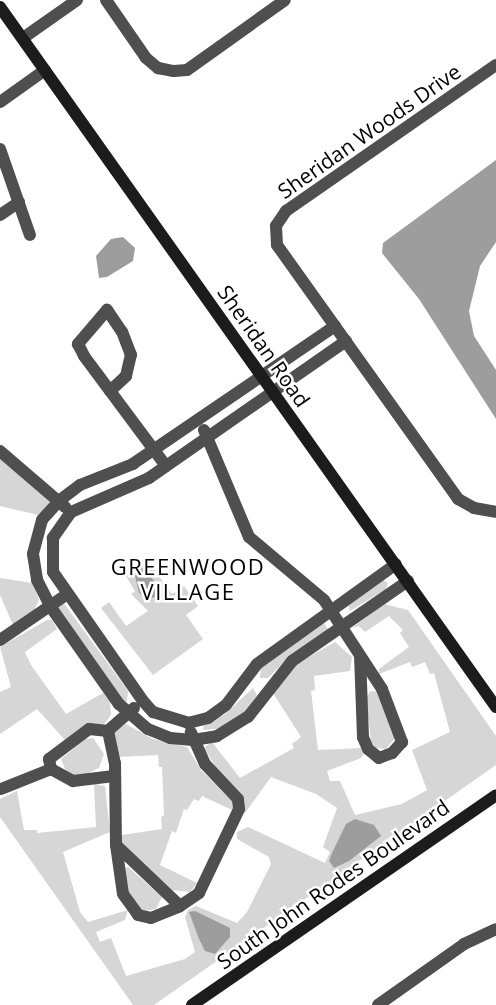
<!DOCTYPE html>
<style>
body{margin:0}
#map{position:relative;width:496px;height:1005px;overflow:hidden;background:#fff;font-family:"Open Sans",sans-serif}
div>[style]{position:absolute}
.green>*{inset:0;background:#d6d6d6}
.water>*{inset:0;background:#9d9d9d}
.street>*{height:12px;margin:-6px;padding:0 6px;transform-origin:6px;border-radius:6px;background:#4f4f4f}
.secondary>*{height:12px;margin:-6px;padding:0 6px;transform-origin:6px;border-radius:6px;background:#1c1c1c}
span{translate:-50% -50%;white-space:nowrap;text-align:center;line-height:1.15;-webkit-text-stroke:5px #fff;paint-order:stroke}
.street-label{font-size:21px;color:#000}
.neighbourhood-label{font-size:22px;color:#000;letter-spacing:1.5px}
</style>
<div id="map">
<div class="green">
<i style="clip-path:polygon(0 458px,50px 501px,44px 511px,38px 515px,0 506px)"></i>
<i style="clip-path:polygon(146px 558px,172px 594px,184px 586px,198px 606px,186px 615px,203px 639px,153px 675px,101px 608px,109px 602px,126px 626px,148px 611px,131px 594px,135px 591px,124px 573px)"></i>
<i style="clip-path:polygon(0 578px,33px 583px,39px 600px,34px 610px,13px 625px,0 595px)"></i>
<i style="clip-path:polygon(383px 580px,388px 583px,386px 589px,350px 611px,348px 604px)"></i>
<i style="clip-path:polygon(63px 602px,128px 691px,127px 701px,124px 702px,59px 613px,57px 605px)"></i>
<i style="clip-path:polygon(384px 604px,408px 610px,496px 736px,496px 765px,154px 1005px,133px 1005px,0 817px,0 799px,17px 791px,24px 830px,37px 830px,37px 833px,96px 827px,94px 784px,105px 786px,110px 832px,63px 852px,80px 912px,88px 922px,128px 910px,125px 920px,96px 932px,100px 942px,111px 938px,126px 976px,185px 959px,195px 952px,185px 917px,188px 910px,196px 906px,237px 923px,247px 912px,271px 864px,269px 857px,237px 839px,237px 832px,248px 827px,325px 863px,330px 852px,323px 847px,337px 808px,316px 794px,271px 777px,245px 813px,204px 748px,212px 742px,240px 778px,294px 748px,292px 744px,301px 737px,273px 693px,296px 664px,335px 642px,352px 657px,350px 671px,314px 676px,315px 690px,311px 691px,318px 750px,362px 748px,365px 752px,361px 758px,327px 771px,330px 781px,340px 781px,355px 815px,402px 804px,427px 790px,412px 750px,450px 732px,434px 673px,430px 674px,425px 662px,412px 667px,410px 662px,379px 674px,379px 669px,409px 647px,400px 633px,403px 630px,389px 616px,365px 632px,359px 626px,352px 628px)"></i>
<i style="clip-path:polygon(47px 620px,52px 620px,57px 629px,25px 652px,31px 665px,66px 714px,103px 693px,110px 702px,111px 715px,102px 727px,65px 740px,37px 709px,0 734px,0 692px,11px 687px,0 647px)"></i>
<i style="clip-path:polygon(323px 622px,329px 630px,289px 657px,268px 678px,260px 678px,261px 666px)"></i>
<i style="clip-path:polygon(253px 688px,257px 695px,244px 715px,217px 729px,203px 730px,204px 723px,224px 715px)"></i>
<i style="clip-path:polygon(371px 691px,379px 692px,396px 737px,386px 749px,376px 748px,371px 742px,366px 697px)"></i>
<i style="clip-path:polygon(126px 724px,153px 739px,187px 747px,201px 770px,233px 802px,232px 810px,202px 796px,199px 801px,194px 799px,187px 810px,184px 809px,176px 833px,172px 831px,160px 865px,197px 883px,190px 892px,172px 890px,120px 842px,122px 835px,162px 829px,161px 817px,164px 815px,162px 767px,159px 767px,158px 755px,118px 757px,113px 732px)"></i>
<i style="clip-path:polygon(93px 738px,104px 754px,99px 768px,78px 778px,66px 771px,61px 759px,85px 739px)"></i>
<i style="clip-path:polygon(128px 867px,162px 897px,156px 909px,144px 911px,137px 906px,128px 892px,125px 868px)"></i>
</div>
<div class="water">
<i style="clip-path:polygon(496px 160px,496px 242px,480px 266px,469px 311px,474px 336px,496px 370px,496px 419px,419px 299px,382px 253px,383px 243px)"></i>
<i style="clip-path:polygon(123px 237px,135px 248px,133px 261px,107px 277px,99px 278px,96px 256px,111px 239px)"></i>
<i style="clip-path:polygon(142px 568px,158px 585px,155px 597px,148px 599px,139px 593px,135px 576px)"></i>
<i style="clip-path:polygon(355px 819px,374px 825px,381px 836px,349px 861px,334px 868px,329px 861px,332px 853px,346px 824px)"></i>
<i style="clip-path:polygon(195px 911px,230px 928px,230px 937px,215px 954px,205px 951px,199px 939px,189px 912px)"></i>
</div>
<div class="street">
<i style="left:106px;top:0;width:70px;rotate:55.4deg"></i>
<i style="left:146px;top:58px;width:16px;rotate:40deg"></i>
<i style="left:158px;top:68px;width:16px;rotate:11deg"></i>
<i style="left:174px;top:71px;width:13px;rotate:-4deg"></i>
<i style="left:187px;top:70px;width:120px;rotate:-35.5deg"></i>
<i style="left:23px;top:38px;width:66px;rotate:-35.1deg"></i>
<i style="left:496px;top:65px;width:256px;rotate:145.2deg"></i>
<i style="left:286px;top:211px;width:18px;rotate:124deg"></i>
<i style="left:276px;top:226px;width:19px;rotate:87deg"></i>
<i style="left:277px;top:245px;width:312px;rotate:54.5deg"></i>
<i style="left:458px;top:499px;width:18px;rotate:29deg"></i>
<i style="left:474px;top:508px;width:22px;rotate:10deg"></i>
<i style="left:0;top:102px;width:55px;rotate:-35.4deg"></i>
<i style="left:0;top:149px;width:91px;rotate:70.8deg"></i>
<i style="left:0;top:215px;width:23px;rotate:-34deg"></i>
<i style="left:335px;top:326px;width:245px;rotate:145.7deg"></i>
<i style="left:133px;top:464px;width:57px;rotate:158.4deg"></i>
<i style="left:80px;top:485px;width:26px;rotate:143deg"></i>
<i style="left:59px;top:501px;width:25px;rotate:132deg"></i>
<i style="left:42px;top:520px;width:35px;rotate:105deg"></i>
<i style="left:33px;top:554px;width:26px;rotate:81deg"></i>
<i style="left:37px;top:580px;width:29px;rotate:63deg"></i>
<i style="left:50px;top:606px;width:120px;rotate:54.9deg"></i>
<i style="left:119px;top:704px;width:38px;rotate:41deg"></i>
<i style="left:148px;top:729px;width:24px;rotate:22deg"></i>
<i style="left:170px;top:738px;width:23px;rotate:5deg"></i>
<i style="left:193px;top:740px;width:24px;rotate:-9deg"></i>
<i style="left:217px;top:736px;width:36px;rotate:-32deg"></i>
<i style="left:248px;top:717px;width:71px;rotate:-51.8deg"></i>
<i style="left:292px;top:661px;width:141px;rotate:-34.6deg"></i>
<i style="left:346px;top:341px;width:240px;rotate:145.2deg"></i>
<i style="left:149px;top:478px;width:85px;rotate:156.4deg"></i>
<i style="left:71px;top:512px;width:32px;rotate:125deg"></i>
<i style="left:53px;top:538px;width:34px;rotate:90deg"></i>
<i style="left:53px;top:572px;width:157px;rotate:55.1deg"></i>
<i style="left:143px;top:701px;width:15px;rotate:48deg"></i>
<i style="left:153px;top:712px;width:37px;rotate:17deg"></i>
<i style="left:188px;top:723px;width:21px;rotate:-14deg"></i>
<i style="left:208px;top:718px;width:22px;rotate:-36deg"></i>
<i style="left:226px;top:705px;width:51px;rotate:-52.9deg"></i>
<i style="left:257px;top:664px;width:171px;rotate:-35.7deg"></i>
<i style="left:110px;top:391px;width:22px;rotate:-43deg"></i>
<i style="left:126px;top:376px;width:22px;rotate:-77deg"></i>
<i style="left:131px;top:355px;width:25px;rotate:-111deg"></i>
<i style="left:122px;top:332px;width:27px;rotate:-124deg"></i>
<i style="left:107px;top:310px;width:45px;rotate:130.5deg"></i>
<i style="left:78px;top:344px;width:13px;rotate:63deg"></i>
<i style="left:84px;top:356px;width:137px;rotate:53.3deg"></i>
<i style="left:204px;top:430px;width:116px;rotate:67.2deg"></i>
<i style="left:249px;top:537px;width:98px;rotate:40deg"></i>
<i style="left:324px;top:600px;width:106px;rotate:56.9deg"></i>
<i style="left:382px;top:689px;width:57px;rotate:69.3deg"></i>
<i style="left:402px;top:742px;width:15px;rotate:132deg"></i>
<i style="left:392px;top:753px;width:14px;rotate:159deg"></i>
<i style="left:379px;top:758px;width:14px;rotate:-141deg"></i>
<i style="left:368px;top:749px;width:13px;rotate:-113deg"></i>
<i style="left:363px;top:737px;width:81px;rotate:-92.1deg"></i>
<i style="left:0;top:451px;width:86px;rotate:40.7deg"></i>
<i style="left:0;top:640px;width:80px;rotate:-34.3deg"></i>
<i style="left:134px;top:708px;width:35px;rotate:139deg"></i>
<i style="left:108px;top:731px;width:33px;rotate:78deg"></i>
<i style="left:115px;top:763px;width:82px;rotate:89.3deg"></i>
<i style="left:116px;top:845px;width:88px;rotate:43.6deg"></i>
<i style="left:180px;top:906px;width:23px;rotate:-34deg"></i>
<i style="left:199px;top:893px;width:93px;rotate:-64.5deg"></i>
<i style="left:239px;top:809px;width:10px;rotate:-96deg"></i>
<i style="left:238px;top:799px;width:48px;rotate:-133.3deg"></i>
<i style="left:205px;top:764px;width:35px;rotate:-114deg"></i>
<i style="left:108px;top:731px;width:19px;rotate:-174deg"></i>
<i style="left:89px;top:729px;width:50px;rotate:143.1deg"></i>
<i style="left:49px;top:759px;width:10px;rotate:79deg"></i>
<i style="left:51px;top:769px;width:25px;rotate:29deg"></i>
<i style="left:73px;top:781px;width:39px;rotate:-7deg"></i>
<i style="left:1px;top:789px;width:54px;rotate:-21.8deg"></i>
<i style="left:116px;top:845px;width:49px;rotate:81.9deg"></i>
<i style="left:123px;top:894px;width:26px;rotate:54deg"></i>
<i style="left:138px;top:915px;width:13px;rotate:13deg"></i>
<i style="left:151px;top:918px;width:31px;rotate:-22deg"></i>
<i style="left:378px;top:1005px;width:105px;rotate:-35.3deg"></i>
<i style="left:464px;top:944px;width:35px;rotate:-25deg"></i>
</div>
<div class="secondary">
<i style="left:0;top:7px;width:858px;rotate:54.68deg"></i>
<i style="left:192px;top:1005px;width:369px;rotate:-34.6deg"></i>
</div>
<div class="street-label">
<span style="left:369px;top:131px;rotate:-35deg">Sheridan Woods Drive</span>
<span style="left:264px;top:346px;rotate:55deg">Sheridan Road</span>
<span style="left:333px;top:884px;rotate:-35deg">South John Rodes Boulevard</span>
</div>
<div class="neighbourhood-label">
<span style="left:188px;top:579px">GREENWOOD<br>VILLAGE</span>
</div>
</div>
